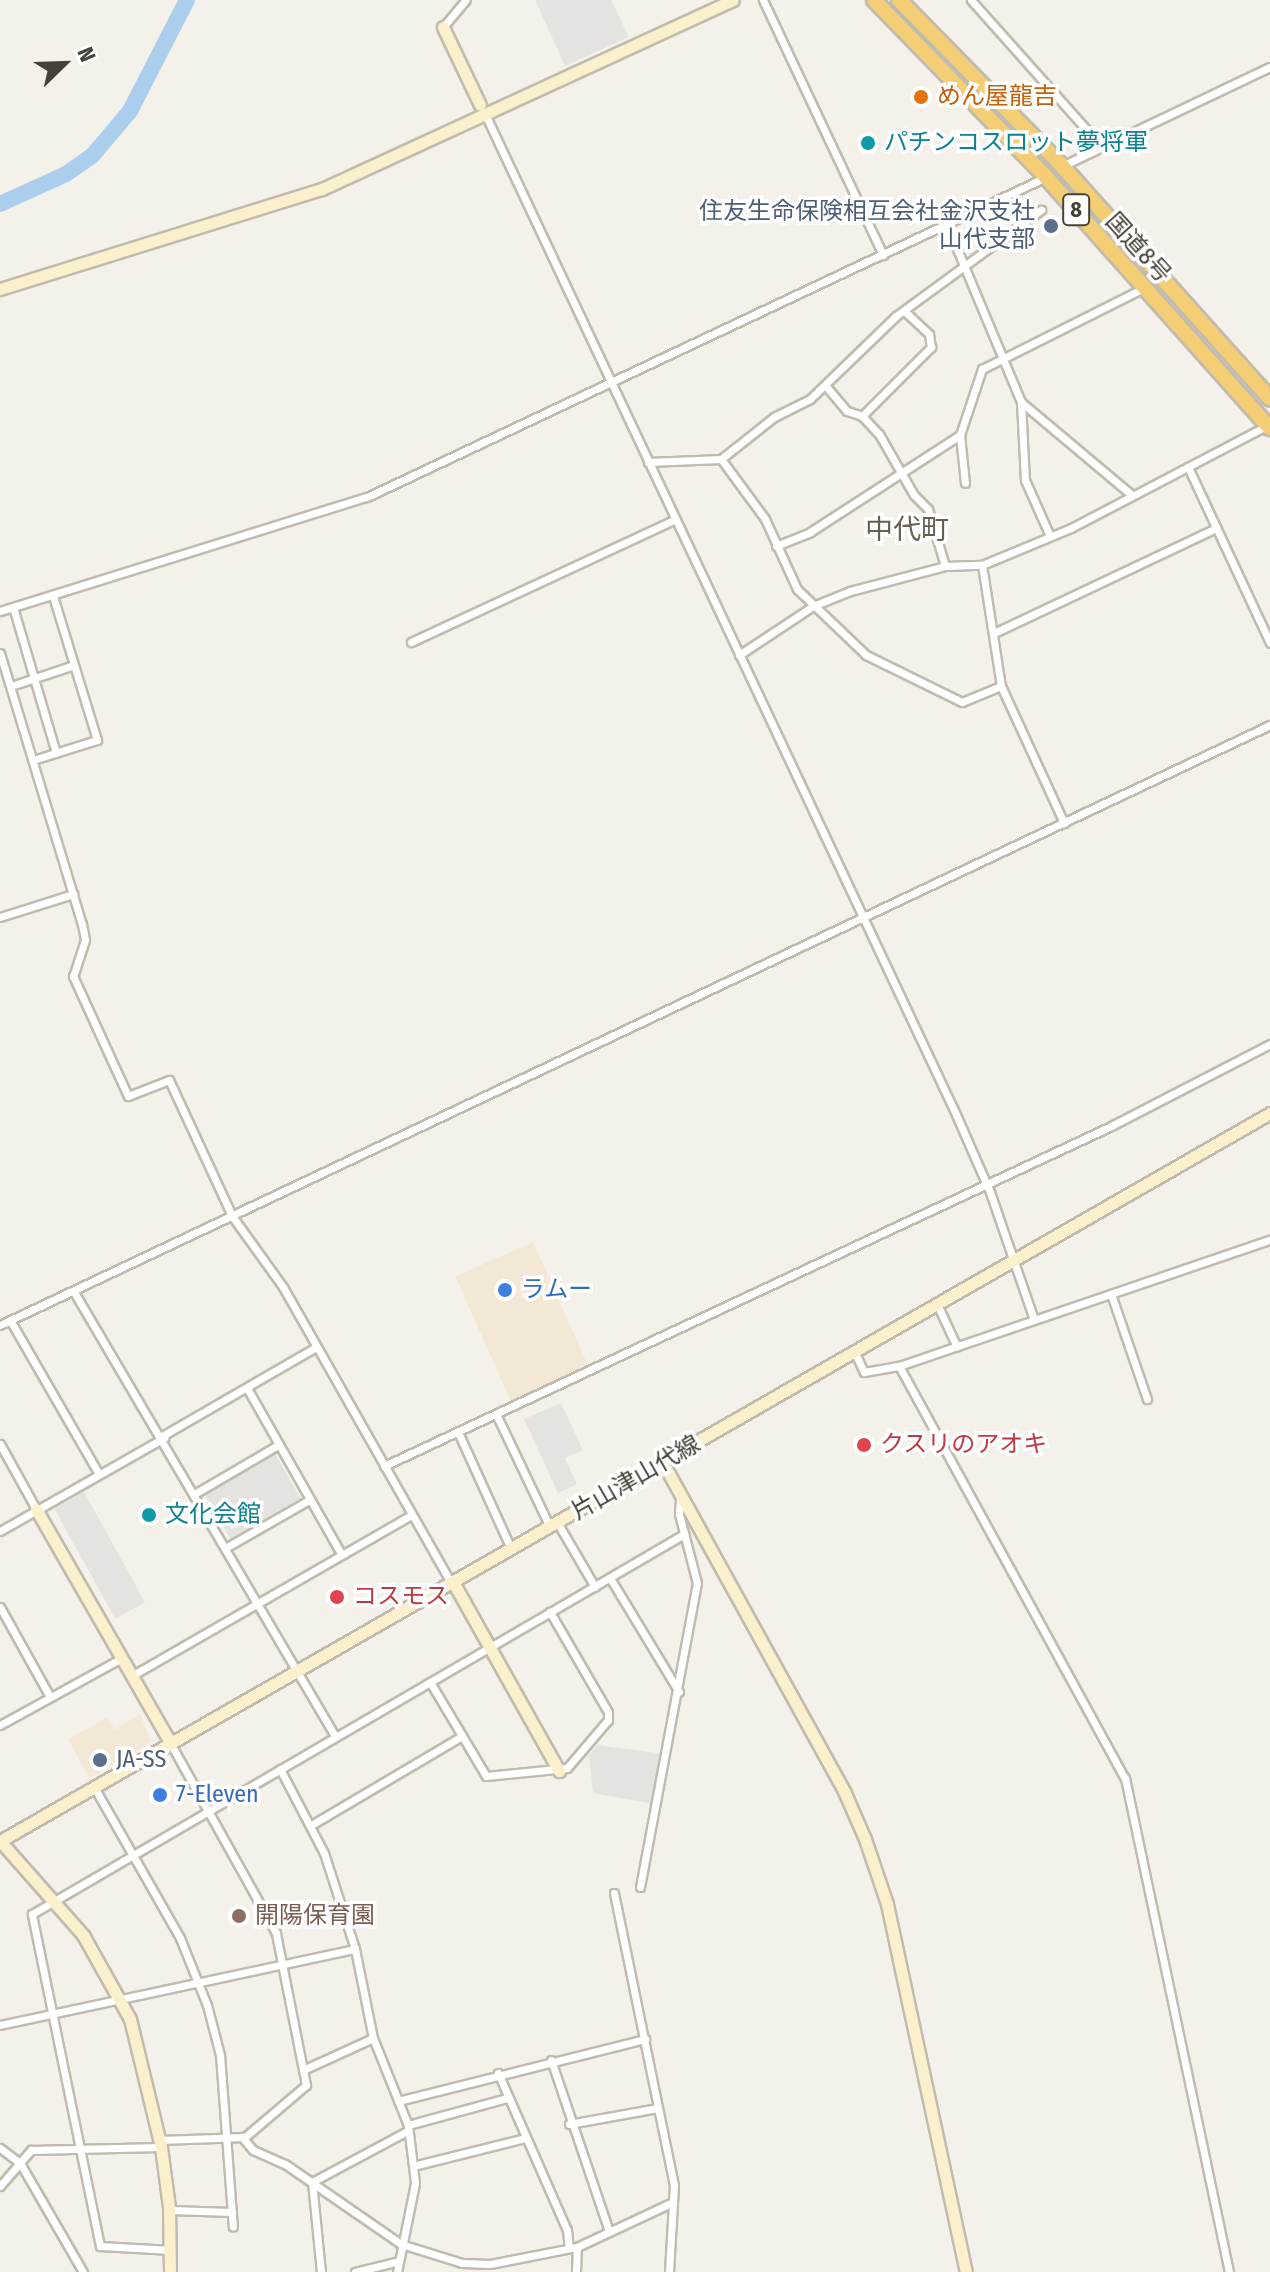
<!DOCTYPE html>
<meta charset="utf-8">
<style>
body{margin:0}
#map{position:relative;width:1270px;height:2272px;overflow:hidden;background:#f3f1e9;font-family:"Fira Sans Condensed","Noto Sans JP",sans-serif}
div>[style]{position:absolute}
.commercial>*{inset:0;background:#f3e8d6;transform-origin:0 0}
.parking>*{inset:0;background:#e5e3e0;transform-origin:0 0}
.river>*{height:16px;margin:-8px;padding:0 8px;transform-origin:8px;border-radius:8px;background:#aaceeb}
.roads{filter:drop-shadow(2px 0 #c1bbaf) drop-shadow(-2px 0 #c1bbaf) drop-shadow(0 2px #c1bbaf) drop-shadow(0 -2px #c1bbaf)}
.street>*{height:7px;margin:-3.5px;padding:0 3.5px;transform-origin:3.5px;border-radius:3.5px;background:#fff}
.secondary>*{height:11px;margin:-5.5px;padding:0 5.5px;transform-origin:5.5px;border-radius:5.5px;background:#faf1cc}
.highway>*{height:14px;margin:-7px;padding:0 7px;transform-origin:7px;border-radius:7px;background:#f3ce75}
.dots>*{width:22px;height:22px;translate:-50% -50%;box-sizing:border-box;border:4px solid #fff;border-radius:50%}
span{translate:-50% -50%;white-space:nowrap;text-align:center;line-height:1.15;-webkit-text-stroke:7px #fff;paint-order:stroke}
.shield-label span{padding:2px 6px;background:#fff;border:2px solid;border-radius:6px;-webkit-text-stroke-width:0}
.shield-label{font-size:22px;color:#464138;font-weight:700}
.food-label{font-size:24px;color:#c56008}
.left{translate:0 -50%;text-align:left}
.culture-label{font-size:24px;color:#0d838f}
.service-label{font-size:24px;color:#4e5e75}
.right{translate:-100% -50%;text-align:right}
.street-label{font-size:24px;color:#464138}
.shop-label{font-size:24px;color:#366cbe}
.health-label{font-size:24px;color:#be3a42}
.education-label{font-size:24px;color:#785e54}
.quarter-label{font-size:28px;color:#685f50}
.north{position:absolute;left:24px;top:24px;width:80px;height:80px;-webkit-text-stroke:6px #fff;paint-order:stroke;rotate:67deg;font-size:22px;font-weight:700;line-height:32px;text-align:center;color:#464138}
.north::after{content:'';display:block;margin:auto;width:28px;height:36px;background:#464138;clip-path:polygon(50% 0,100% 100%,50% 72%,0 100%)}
</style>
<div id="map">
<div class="commercial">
<i style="left:533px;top:1242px;width:137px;height:85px;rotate:66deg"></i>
<i style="clip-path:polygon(140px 1714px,151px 1742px,89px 1778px,68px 1739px,107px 1718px,114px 1730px)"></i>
</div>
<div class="parking">
<i style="clip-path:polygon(535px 0,611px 0,629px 37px,565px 66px)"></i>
<i style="clip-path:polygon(561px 1403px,583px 1450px,565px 1458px,577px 1484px,558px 1493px,524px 1419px)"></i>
<i style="left:274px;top:1452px;width:53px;height:81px;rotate:60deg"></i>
<i style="left:84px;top:1492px;width:126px;height:34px;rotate:61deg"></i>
<i style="clip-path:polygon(597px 1745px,664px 1754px,654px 1804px,593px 1793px,589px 1756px)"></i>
</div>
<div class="river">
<i style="left:0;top:204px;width:72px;rotate:-24.4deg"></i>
<i style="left:66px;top:174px;width:32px;rotate:-35deg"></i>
<i style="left:92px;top:156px;width:59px;rotate:-49.8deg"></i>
<i style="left:130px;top:111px;width:125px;rotate:-62.8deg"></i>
</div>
<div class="roads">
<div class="street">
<i style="left:763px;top:0;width:282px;rotate:64.8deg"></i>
<i style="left:971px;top:0;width:195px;rotate:48.3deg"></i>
<i style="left:443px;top:27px;width:35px;rotate:-50deg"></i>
<i style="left:485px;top:114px;width:1101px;rotate:64.79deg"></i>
<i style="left:954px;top:1110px;width:90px;rotate:66.3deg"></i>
<i style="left:990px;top:1192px;width:135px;rotate:71deg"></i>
<i style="left:1062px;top:166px;width:230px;rotate:-25.5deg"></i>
<i style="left:947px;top:225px;width:192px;rotate:67.3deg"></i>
<i style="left:1021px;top:402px;width:145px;rotate:40deg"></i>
<i style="left:825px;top:385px;width:34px;rotate:50deg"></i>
<i style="left:847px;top:411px;width:16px;rotate:18deg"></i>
<i style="left:862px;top:416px;width:25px;rotate:47deg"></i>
<i style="left:879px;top:434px;width:70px;rotate:60.2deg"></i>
<i style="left:914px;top:495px;width:20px;rotate:45deg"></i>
<i style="left:928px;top:509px;width:59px;rotate:73.4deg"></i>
<i style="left:1021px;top:402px;width:78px;rotate:87.1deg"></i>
<i style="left:1025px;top:480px;width:59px;rotate:66deg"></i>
<i style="left:862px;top:416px;width:98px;rotate:-45deg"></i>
<i style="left:931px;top:347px;width:13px;rotate:-99deg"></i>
<i style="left:929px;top:334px;width:33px;rotate:-137deg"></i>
<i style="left:960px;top:435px;width:48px;rotate:84.1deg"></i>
<i style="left:721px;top:459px;width:68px;rotate:-38.4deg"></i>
<i style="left:774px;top:417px;width:40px;rotate:-26.6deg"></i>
<i style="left:810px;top:399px;width:120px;rotate:-44deg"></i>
<i style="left:896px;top:316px;width:180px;rotate:-36.2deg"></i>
<i style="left:648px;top:462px;width:73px;rotate:-2.4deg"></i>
<i style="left:721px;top:459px;width:74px;rotate:53.7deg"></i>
<i style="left:765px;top:519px;width:77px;rotate:65.4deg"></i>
<i style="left:797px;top:589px;width:95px;rotate:43.7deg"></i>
<i style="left:866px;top:655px;width:107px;rotate:26.1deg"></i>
<i style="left:962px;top:702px;width:42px;rotate:-22.3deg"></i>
<i style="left:1188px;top:467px;width:194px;rotate:65deg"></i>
<i style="left:776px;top:546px;width:37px;rotate:-22deg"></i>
<i style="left:810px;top:532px;width:179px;rotate:-32.9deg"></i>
<i style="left:960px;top:435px;width:70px;rotate:-71.6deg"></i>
<i style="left:982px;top:369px;width:181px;rotate:-26.6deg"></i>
<i style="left:982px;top:565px;width:122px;rotate:81.1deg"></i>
<i style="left:1001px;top:686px;width:151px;rotate:65.3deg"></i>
<i style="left:13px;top:607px;width:152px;rotate:73.6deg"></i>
<i style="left:0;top:611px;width:384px;rotate:-17.3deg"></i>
<i style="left:367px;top:497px;width:751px;rotate:-25.23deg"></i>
<i style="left:994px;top:633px;width:246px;rotate:-25.3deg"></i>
<i style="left:411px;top:642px;width:290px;rotate:-24.9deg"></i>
<i style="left:0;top:653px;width:283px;rotate:73.2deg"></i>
<i style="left:82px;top:924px;width:16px;rotate:79deg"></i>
<i style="left:85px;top:940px;width:38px;rotate:108deg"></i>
<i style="left:73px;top:976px;width:132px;rotate:65.4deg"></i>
<i style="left:128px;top:1096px;width:44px;rotate:-21.3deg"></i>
<i style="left:169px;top:1080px;width:150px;rotate:65.1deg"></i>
<i style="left:232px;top:1216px;width:87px;rotate:54.3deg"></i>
<i style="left:283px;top:1287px;width:340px;rotate:60.4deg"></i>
<i style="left:739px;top:655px;width:89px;rotate:-33.5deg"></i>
<i style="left:813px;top:606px;width:40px;rotate:-22deg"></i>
<i style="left:850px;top:591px;width:98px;rotate:-14.7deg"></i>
<i style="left:945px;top:566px;width:37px;rotate:-2deg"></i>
<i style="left:982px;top:565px;width:96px;rotate:-22.6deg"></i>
<i style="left:1071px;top:528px;width:225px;rotate:-27.6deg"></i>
<i style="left:11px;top:686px;width:66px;rotate:-18.4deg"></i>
<i style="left:33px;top:760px;width:67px;rotate:-17.4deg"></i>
<i style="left:97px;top:740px;width:151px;rotate:-107deg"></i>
<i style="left:0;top:917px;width:77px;rotate:-17.5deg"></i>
<i style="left:74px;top:1292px;width:515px;rotate:59.55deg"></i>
<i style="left:1111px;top:1294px;width:111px;rotate:71.1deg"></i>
<i style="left:937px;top:1304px;width:47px;rotate:65.1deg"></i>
<i style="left:10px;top:1320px;width:178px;rotate:60deg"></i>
<i style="left:0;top:1325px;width:1405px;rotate:-25.29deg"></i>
<i style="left:855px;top:1353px;width:21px;rotate:65deg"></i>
<i style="left:864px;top:1372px;width:36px;rotate:-10deg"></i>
<i style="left:899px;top:1366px;width:392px;rotate:-18.8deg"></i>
<i style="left:899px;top:1366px;width:470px;rotate:61.3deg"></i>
<i style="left:1125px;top:1778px;width:505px;rotate:78.11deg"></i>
<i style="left:247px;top:1388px;width:192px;rotate:60.4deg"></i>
<i style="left:496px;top:1414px;width:125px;rotate:64.5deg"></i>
<i style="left:458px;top:1432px;width:128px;rotate:65.6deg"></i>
<i style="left:162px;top:1436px;width:178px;rotate:-30deg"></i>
<i style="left:0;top:1444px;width:74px;rotate:61deg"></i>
<i style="left:384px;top:1466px;width:803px;rotate:-25.06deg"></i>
<i style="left:1111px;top:1126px;width:179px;rotate:-27.3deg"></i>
<i style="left:196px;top:1493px;width:95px;rotate:-30.3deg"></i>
<i style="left:557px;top:1522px;width:75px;rotate:59.7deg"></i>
<i style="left:0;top:1531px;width:189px;rotate:-29.6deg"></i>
<i style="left:227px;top:1547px;width:95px;rotate:-29.8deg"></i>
<i style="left:610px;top:1578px;width:133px;rotate:58.8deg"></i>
<i style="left:0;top:1607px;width:103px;rotate:60.9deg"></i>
<i style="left:133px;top:1675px;width:321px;rotate:-29.9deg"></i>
<i style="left:430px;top:1682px;width:109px;rotate:59.2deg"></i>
<i style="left:486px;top:1776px;width:81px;rotate:-5.6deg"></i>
<i style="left:567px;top:1768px;width:63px;rotate:-49.5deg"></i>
<i style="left:608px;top:1720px;width:8px;rotate:-90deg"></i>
<i style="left:608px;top:1712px;width:116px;rotate:-120.1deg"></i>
<i style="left:0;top:1725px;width:139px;rotate:-28.8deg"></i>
<i style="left:280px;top:1769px;width:95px;rotate:62.4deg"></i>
<i style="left:324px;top:1853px;width:101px;rotate:72.1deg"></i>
<i style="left:355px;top:1949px;width:91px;rotate:78.6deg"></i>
<i style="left:373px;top:2038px;width:94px;rotate:68.1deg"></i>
<i style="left:408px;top:2125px;width:58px;rotate:83.1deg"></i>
<i style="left:415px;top:2183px;width:91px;rotate:101.4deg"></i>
<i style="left:94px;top:1787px;width:174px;rotate:60.3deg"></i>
<i style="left:180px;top:1938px;width:72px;rotate:68.1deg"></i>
<i style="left:207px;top:2005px;width:52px;rotate:75.4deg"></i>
<i style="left:220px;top:2055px;width:172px;rotate:85.7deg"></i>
<i style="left:313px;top:1824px;width:173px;rotate:-30.6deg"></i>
<i style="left:640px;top:1887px;width:309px;rotate:-79.4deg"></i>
<i style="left:697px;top:1583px;width:71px;rotate:-104.6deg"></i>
<i style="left:679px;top:1514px;width:16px;rotate:-86deg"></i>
<i style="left:614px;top:1893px;width:298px;rotate:78.4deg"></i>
<i style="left:674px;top:2185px;width:87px;rotate:93.3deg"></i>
<i style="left:0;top:2025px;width:363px;rotate:-12.1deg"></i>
<i style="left:551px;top:2060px;width:181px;rotate:71.3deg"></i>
<i style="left:303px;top:2070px;width:77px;rotate:-24.6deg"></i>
<i style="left:498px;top:2073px;width:171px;rotate:66.3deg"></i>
<i style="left:567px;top:2230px;width:18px;rotate:84deg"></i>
<i style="left:398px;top:2101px;width:255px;rotate:-14.1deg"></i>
<i style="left:569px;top:2124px;width:90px;rotate:-10.2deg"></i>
<i style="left:408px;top:2125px;width:103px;rotate:-15.3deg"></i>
<i style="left:242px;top:2137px;width:17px;rotate:50deg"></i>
<i style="left:253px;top:2150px;width:35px;rotate:24deg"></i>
<i style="left:285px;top:2164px;width:141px;rotate:34.6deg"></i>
<i style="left:401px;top:2244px;width:64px;rotate:17.3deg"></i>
<i style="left:462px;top:2263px;width:28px;rotate:2deg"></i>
<i style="left:490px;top:2264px;width:89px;rotate:-11.1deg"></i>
<i style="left:577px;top:2247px;width:106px;rotate:-25.1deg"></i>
<i style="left:159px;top:2140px;width:86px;rotate:-2deg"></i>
<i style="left:245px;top:2137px;width:80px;rotate:-40.4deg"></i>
<i style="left:306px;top:2085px;width:155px;rotate:-101.2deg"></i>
<i style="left:276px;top:1933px;width:216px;rotate:-119.1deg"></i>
<i style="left:0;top:2148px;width:25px;rotate:37deg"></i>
<i style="left:20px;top:2163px;width:126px;rotate:60deg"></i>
<i style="left:417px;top:2165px;width:111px;rotate:-14deg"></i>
<i style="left:312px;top:2182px;width:108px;rotate:-28.2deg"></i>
<i style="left:312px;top:2182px;width:90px;rotate:84.3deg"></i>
<i style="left:0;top:2186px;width:48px;rotate:-49.3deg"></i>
<i style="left:31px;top:2150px;width:130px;rotate:-1.3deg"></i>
<i style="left:170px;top:2210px;width:62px;rotate:1.8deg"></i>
<i style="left:171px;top:2250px;width:71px;rotate:-176.8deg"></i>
<i style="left:100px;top:2246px;width:339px;rotate:-101.6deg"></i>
<i style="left:32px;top:1914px;width:755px;rotate:-30.23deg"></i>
<i style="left:355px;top:2272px;width:45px;rotate:-14deg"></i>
<i style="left:576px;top:2272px;width:25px;rotate:-88deg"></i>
</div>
<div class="secondary">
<i style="left:443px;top:27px;width:86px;rotate:64.6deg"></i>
<i style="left:0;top:289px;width:337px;rotate:-17.3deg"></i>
<i style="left:322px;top:189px;width:452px;rotate:-24.7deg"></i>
<i style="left:663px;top:1463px;width:375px;rotate:61.1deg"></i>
<i style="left:844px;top:1791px;width:52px;rotate:66.4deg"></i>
<i style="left:865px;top:1839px;width:69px;rotate:71.3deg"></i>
<i style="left:887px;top:1904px;width:376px;rotate:77.9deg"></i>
<i style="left:36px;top:1509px;width:271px;rotate:60.1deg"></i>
<i style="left:453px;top:1582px;width:217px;rotate:60.7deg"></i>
<i style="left:170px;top:2272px;width:65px;rotate:-90.9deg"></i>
<i style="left:169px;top:2207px;width:61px;rotate:-97.6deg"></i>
<i style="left:161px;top:2147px;width:132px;rotate:-103.6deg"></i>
<i style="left:130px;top:2019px;width:96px;rotate:-119.2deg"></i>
<i style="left:83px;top:1935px;width:125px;rotate:-131.4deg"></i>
<i style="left:0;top:1841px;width:1464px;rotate:-29.82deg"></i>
</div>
<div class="highway">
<i style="left:874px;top:0;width:247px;rotate:45.8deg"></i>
<i style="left:1046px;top:177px;width:336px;rotate:48.3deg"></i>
<i style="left:899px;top:0;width:233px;rotate:45.5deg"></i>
<i style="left:1062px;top:166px;width:312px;rotate:48.2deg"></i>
</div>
</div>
<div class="dots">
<i style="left:921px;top:97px;background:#e8710a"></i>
<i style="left:868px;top:143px;background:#0f9aa8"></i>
<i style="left:1051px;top:226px;background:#5c6f8a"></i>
<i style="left:505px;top:1290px;background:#3f7fe0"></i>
<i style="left:864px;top:1445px;background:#e0444e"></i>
<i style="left:149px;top:1515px;background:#0f9aa8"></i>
<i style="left:337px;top:1597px;background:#e0444e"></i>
<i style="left:100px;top:1760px;background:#5c6f8a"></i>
<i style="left:160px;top:1795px;background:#3f7fe0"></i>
<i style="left:239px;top:1916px;background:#8d6e63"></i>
</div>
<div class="shield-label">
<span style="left:1076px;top:210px">8</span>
</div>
<div class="food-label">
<span class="left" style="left:937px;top:97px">めん屋龍吉</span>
</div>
<div class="culture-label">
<span class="left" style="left:884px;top:143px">パチンコスロット夢将軍</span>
<span class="left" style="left:165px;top:1515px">文化会館</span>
</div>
<div class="service-label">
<span class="right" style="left:1035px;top:226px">住友生命保険相互会社金沢支社<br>山代支部</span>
<span class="left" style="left:116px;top:1760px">JA-SS</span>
</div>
<div class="street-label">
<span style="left:1138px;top:248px;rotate:48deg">国道8号</span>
<span style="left:636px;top:1478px;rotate:-30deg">片山津山代線</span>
</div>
<div class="shop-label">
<span class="left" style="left:521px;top:1290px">ラムー</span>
<span class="left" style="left:176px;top:1795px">7-Eleven</span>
</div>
<div class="health-label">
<span class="left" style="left:880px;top:1445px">クスリのアオキ</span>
<span class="left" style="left:353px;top:1597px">コスモス</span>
</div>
<div class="education-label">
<span class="left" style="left:255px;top:1916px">開陽保育園</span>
</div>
<div class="quarter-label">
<span style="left:907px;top:530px">中代町</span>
</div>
<div class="north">N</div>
</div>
